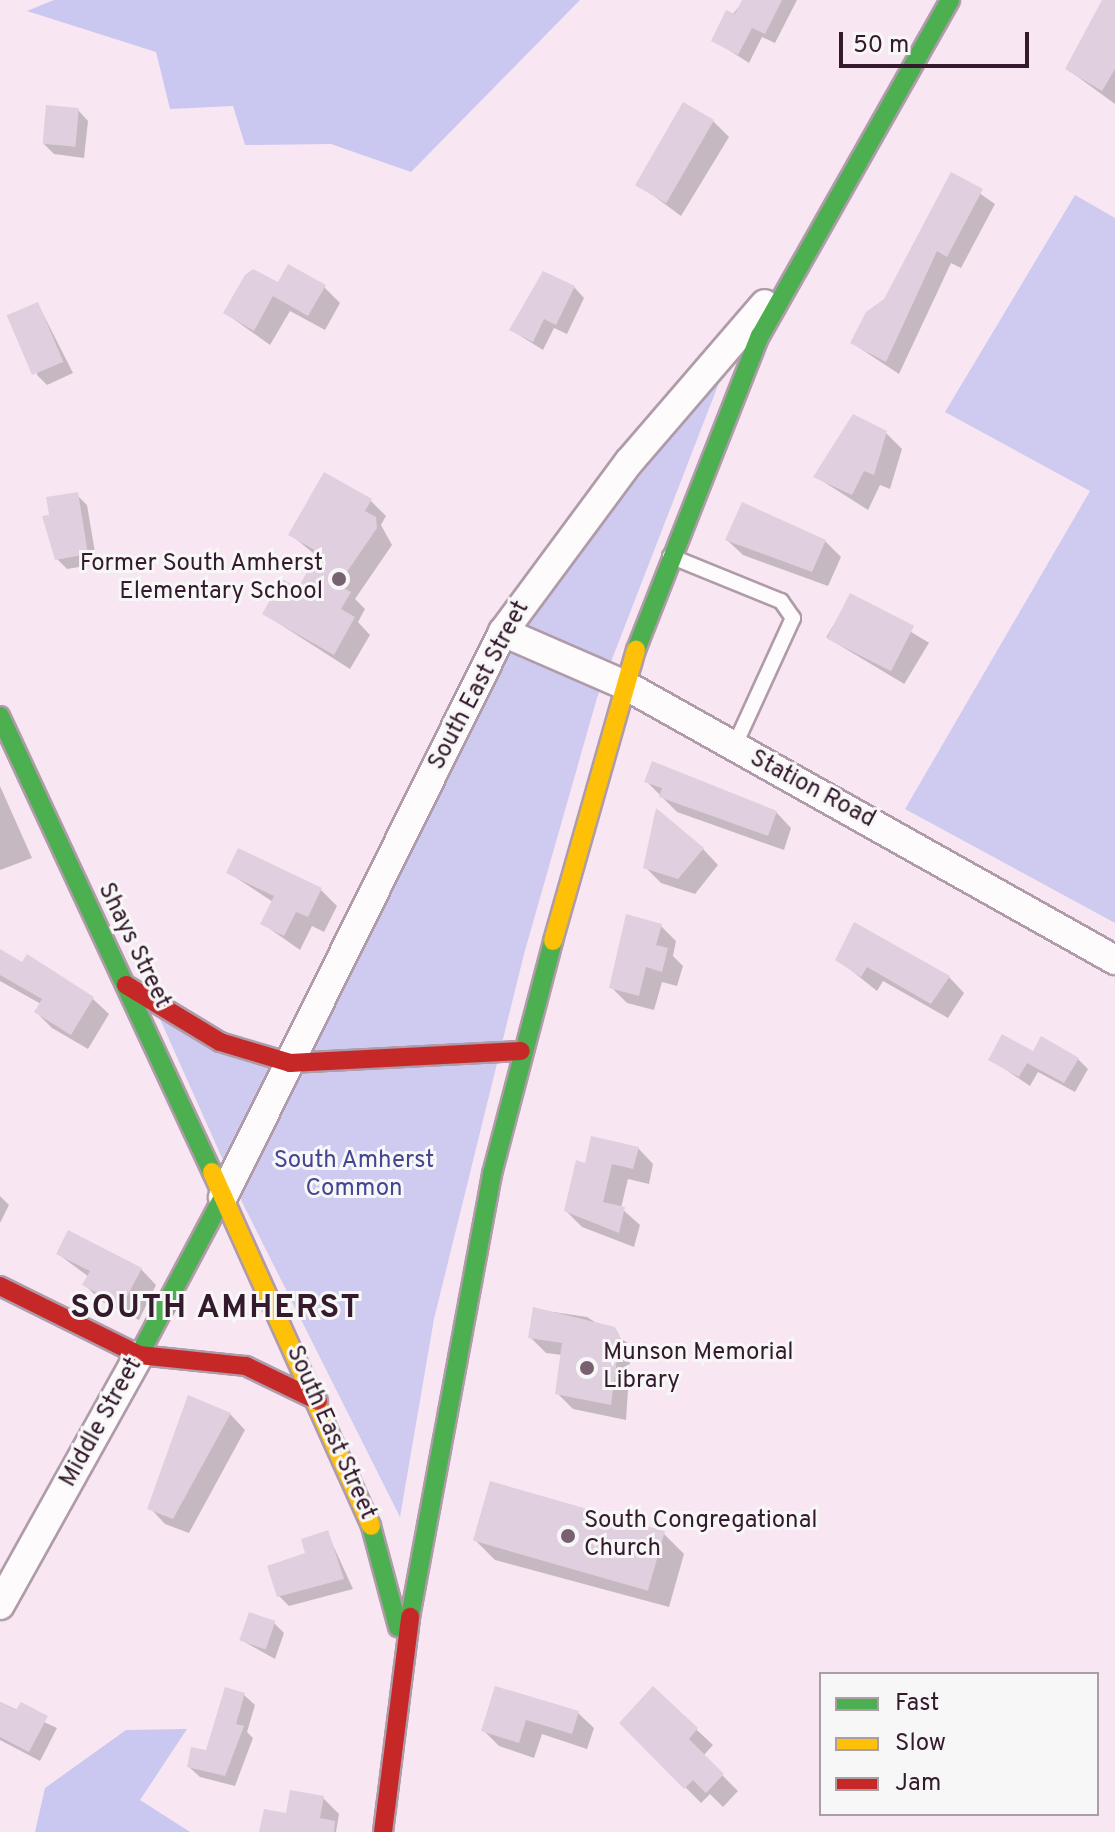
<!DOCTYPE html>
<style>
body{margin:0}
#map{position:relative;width:1115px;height:1832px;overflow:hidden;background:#f8e7f2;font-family:Overpass,sans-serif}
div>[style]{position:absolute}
.green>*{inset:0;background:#cecaf0}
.forest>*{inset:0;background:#cac7f0}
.shadow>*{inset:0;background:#0003;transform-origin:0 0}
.building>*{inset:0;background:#e0cfdf;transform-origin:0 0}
.roads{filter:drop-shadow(2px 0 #af9ba9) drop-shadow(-2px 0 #af9ba9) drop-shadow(0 2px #af9ba9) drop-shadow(0 -2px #af9ba9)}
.lane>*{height:14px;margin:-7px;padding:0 7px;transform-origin:7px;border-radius:7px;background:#fefbfd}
.street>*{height:28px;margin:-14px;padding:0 14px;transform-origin:14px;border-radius:14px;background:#fefbfd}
.fast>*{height:18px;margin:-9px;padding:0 9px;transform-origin:9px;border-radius:9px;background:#4caf50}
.slow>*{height:18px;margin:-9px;padding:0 9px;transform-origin:9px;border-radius:9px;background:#ffc107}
.jam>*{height:18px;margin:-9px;padding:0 9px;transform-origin:9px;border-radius:9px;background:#c62828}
.dots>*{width:22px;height:22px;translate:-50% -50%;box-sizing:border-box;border:4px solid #f7f7f7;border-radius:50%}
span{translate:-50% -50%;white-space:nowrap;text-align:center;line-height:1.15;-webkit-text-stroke:6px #f7f7f7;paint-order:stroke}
.poi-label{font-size:24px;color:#35192c}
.right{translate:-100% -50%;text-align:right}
.left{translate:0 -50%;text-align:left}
.street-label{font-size:24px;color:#35192c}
.park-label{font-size:24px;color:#444593}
.district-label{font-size:32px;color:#35192c;font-weight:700;letter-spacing:2px}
.legend{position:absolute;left:819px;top:1672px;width:280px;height:144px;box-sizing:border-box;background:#f7f7f7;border:2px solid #a99ea6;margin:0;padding:10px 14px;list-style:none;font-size:24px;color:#35192c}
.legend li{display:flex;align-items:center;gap:16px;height:40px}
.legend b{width:40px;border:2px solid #a99ea6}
.scale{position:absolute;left:839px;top:32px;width:190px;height:36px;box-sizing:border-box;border:4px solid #35192c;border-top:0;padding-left:10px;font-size:24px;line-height:28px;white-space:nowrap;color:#35192c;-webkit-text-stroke:6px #f7f7f7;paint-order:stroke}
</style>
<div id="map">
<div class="green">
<i style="clip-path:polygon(1075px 195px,1115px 218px,1115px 923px,905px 809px,1090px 491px,945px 412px)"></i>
<i style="clip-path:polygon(722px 375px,597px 698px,524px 954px,434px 1319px,400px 1517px,239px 1196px,160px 1019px,298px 1078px,511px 633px)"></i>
</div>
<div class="forest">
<i style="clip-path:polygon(54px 0,580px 0,411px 172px,331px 144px,245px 145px,233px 106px,170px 109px,156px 52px,27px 11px)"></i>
<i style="clip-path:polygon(187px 1729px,140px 1800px,190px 1832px,35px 1832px,45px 1788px,126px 1730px)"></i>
</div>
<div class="shadow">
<i style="clip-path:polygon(744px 0,797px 0,775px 43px,762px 37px,749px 63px,713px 40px)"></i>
<i style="clip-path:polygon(1107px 0,1115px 0,1115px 104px,1067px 69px)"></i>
<i style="clip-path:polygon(78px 110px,88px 121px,84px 158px,54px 154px,44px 144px)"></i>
<i style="clip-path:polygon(713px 121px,729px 137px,681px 216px,639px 185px)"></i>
<i style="clip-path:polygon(952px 174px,995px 204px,961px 268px,951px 263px,899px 374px,852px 343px,885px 301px)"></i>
<i style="clip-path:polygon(279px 285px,324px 287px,340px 303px,325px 330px,290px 311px,270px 345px,225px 313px)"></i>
<i style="clip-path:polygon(574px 287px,584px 298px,567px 334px,554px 328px,543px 350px,511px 330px)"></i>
<i style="clip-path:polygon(38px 304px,73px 373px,47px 385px,37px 375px)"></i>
<i style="clip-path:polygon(886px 433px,902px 449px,890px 489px,880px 485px,868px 510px,816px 477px)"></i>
<i style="clip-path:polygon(77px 495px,87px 505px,97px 564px,67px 569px,56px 558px,52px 516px)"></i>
<i style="clip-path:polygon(371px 501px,386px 516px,381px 525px,392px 545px,355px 599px,365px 609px,358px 622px,370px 635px,350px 669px,264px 614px,299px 590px,318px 557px,291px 535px)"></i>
<i style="clip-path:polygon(727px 540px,825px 541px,841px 557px,828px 586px,743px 555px)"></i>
<i style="left:851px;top:596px;width:91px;height:48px;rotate:31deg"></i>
<i style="clip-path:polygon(646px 781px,776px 812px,791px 828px,784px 850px,677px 812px)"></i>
<i style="clip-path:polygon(0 786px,32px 858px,0 870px)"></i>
<i style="clip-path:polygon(703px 849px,718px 865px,695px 894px,661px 883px,645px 867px)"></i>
<i style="clip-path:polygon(229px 873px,321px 890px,337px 906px,324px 932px,312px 926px,300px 950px,263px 924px,273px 902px)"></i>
<i style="clip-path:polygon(661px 926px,676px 941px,673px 956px,683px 966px,677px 986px,662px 982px,654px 1010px,627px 1003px,611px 987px)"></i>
<i style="clip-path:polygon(0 951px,93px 999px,109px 1014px,88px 1049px,52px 1028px,36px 1012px,41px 1004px,0 981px)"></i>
<i style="clip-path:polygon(837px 959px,949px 977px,964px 993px,948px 1018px,883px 981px,877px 991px)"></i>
<i style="clip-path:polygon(1034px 1054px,1078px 1059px,1088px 1069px,1075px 1092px,1038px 1072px,1030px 1086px,990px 1059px)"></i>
<i style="clip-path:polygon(638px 1148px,653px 1164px,649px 1184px,628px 1179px,621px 1208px,640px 1225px,634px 1247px,582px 1227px,566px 1211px,586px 1165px)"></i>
<i style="clip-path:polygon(0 1196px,9px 1205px,0 1223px)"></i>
<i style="clip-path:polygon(58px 1254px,141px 1269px,156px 1285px,139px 1320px,101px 1301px,85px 1285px,89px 1277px)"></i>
<i style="clip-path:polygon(534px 1309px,587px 1317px,631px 1345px,626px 1420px,573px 1409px,557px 1393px,562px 1355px,546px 1353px,530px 1337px)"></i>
<i style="clip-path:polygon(230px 1414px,245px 1430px,189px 1533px,165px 1524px,150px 1508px)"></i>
<i style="clip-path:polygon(327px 1532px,353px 1589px,289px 1606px,279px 1596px)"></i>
<i style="clip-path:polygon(664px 1534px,684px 1554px,669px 1607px,495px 1560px,474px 1539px)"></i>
<i style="clip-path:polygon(274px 1623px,284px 1633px,275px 1659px,241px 1640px)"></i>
<i style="clip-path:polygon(496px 1688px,578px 1713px,594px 1728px,587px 1749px,542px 1734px,534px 1758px,499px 1746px,483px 1730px)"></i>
<i style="clip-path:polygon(653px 1689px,713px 1745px,703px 1756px,738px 1791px,723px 1807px,710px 1794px,701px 1803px,622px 1723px)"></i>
<i style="clip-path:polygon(244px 1695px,255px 1705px,247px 1732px,253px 1738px,235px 1786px,200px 1777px,189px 1767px,207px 1753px)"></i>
<i style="clip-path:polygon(0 1702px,57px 1728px,40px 1761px,0 1740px)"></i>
<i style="clip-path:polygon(323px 1798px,339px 1814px,336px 1832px,261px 1832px)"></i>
</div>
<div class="building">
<i style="clip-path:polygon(742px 0,782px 0,765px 34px,752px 28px,738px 55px,711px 41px,726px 10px,735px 14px)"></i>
<i style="clip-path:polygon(1102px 0,1115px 0,1115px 69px,1102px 91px,1065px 69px)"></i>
<i style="left:683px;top:102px;width:36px;height:96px;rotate:30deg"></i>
<i style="left:46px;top:105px;width:33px;height:39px;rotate:5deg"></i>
<i style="clip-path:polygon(951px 172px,983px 189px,947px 257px,937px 251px,886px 362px,850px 343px,866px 312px,884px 299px)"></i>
<i style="clip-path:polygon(288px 264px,326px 285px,308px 316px,273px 296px,254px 331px,223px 313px,245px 275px,253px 269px,278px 282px)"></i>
<i style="clip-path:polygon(543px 271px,575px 286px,556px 325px,544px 319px,533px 342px,509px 330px)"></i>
<i style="left:38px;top:302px;width:65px;height:34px;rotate:67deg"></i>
<i style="clip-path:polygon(853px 414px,887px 431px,874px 475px,864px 471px,852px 495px,813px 477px)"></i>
<i style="clip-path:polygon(324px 472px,372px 499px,365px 511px,376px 517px,377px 528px,338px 585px,351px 592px,341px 609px,355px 617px,334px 655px,262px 614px,282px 579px,298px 588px,318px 552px,288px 535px)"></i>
<i style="clip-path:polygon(78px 492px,88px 554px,55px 560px,42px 516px,49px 515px,46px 497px)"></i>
<i style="clip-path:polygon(742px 502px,826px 540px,812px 572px,725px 540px)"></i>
<i style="left:850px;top:593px;width:72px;height:51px;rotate:27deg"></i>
<i style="clip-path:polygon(652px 761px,777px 811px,768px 836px,659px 797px,662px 788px,644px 782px)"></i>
<i style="clip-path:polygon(656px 808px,704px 848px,678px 879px,643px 868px)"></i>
<i style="clip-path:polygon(238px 848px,322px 888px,308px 917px,296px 912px,284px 936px,260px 924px,274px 896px,226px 873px)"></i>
<i style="clip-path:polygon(626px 914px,662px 924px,656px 945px,668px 948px,662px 972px,646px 967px,639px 996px,609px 988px)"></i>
<i style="clip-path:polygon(854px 922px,950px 976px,931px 1004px,867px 967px,861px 977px,835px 960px)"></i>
<i style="clip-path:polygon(0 949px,22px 962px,27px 954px,94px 997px,71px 1035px,34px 1012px,42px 999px,0 975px)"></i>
<i style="clip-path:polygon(1002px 1034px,1033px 1051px,1041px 1036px,1079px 1058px,1064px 1083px,1027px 1063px,1019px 1077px,988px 1060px)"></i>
<i style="clip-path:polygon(591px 1136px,639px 1147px,633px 1169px,612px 1164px,603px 1202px,625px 1207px,619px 1233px,564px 1211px,576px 1160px,585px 1163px)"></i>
<i style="clip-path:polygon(68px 1230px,142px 1268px,122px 1306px,82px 1285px,90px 1271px,56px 1254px)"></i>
<i style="clip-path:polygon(533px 1307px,615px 1327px,620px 1336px,611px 1405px,555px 1394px,562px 1343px,528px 1338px)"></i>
<i style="clip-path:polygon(188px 1395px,231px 1413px,173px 1519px,147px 1509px)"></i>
<i style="left:490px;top:1481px;width:182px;height:62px;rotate:16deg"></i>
<i style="clip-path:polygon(328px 1530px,344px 1579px,277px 1597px,267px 1566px,305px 1553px,301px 1539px)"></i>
<i style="left:249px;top:1612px;width:28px;height:30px;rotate:19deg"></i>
<i style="clip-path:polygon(495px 1686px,579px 1711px,572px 1734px,526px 1720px,519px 1743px,481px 1731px)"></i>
<i style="clip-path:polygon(653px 1686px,698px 1728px,689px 1739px,724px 1774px,706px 1793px,693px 1780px,684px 1789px,619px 1723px)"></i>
<i style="clip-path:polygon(225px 1687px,245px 1693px,236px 1724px,244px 1726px,225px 1776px,187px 1767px,191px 1747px,206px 1750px)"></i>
<i style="clip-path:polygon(0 1702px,16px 1710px,21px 1702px,48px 1716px,29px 1752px,0 1737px)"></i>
<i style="clip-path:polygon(290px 1790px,324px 1796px,320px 1818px,335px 1821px,334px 1832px,259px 1832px,264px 1809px,286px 1813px)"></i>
</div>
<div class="roads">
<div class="lane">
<i style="left:670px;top:556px;width:120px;rotate:22.1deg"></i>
<i style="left:781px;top:601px;width:21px;rotate:55deg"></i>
<i style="left:793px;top:618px;width:142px;rotate:114.6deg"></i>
</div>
<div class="street">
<i style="left:503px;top:632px;width:133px;rotate:23.5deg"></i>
<i style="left:625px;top:685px;width:562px;rotate:29.3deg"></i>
<i style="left:223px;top:1197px;width:631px;rotate:-63.64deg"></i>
<i style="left:503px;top:632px;width:212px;rotate:-53.5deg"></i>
<i style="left:629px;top:462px;width:208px;rotate:-49.3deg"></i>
<i style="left:0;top:1605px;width:286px;rotate:-60.9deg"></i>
</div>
<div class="fast">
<i style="left:636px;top:650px;width:338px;rotate:-68.5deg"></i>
<i style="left:760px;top:336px;width:386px;rotate:-60.5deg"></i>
<i style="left:0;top:716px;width:503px;rotate:65.07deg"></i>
<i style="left:139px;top:1355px;width:179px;rotate:-62deg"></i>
<i style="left:371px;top:1526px;width:105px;rotate:75deg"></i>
<i style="left:410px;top:1617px;width:451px;rotate:-79.5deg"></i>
<i style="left:492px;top:1174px;width:241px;rotate:-75.3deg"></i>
</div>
<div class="slow">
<i style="left:553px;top:941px;width:303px;rotate:-74.1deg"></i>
<i style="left:212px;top:1172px;width:388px;rotate:65.8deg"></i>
</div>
<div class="jam">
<i style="left:126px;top:985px;width:110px;rotate:31.2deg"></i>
<i style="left:220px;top:1042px;width:73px;rotate:16.7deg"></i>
<i style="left:290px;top:1063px;width:231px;rotate:-3deg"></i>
<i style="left:0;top:1286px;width:155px;rotate:26.4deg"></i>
<i style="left:139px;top:1355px;width:108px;rotate:5.9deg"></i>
<i style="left:246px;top:1366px;width:80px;rotate:25.9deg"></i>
<i style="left:383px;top:1832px;width:217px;rotate:-82.8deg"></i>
</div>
</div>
<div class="dots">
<i style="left:339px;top:579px;background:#796171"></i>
<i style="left:587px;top:1368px;background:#796171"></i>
<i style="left:568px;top:1536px;background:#796171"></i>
</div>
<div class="poi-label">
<span class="right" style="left:323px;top:579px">Former South Amherst<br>Elementary School</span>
<span class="left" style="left:603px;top:1368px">Munson Memorial<br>Library</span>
<span class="left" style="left:584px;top:1536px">South Congregational<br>Church</span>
</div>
<div class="street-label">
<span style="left:480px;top:686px;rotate:-62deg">South East Street</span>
<span style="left:812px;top:790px;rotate:28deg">Station Road</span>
<span style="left:133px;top:946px;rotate:64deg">Shays Street</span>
<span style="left:102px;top:1423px;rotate:-61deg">Middle Street</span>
<span style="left:330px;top:1433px;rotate:66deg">South East Street</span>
</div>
<div class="park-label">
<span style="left:354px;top:1176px">South Amherst<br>Common</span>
</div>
<div class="district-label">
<span style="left:216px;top:1309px">SOUTH AMHERST</span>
</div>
<ul class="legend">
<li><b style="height:10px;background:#4caf50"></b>Fast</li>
<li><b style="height:10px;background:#ffc107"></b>Slow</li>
<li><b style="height:10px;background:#c62828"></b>Jam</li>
</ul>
<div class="scale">50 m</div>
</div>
